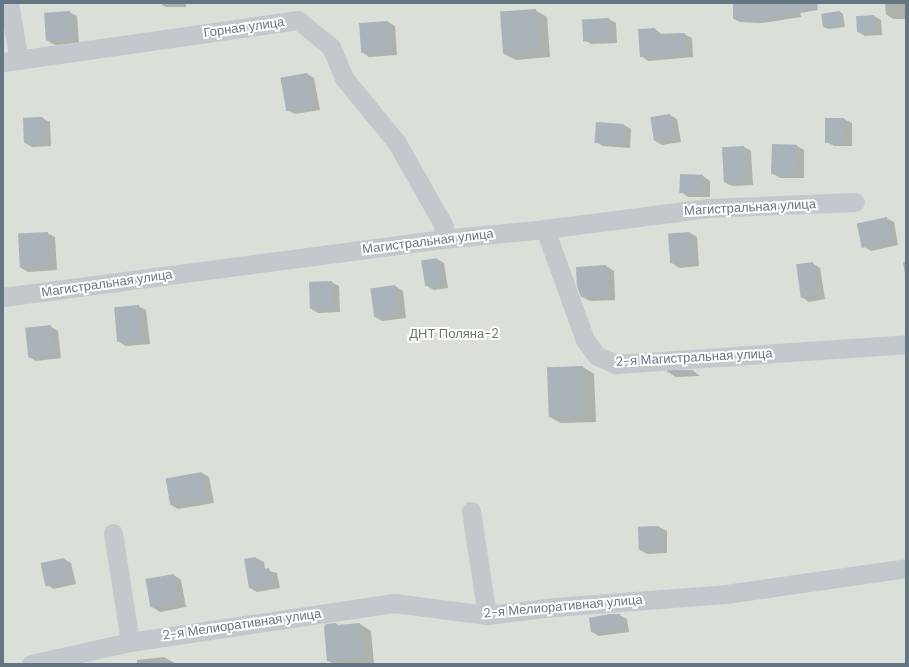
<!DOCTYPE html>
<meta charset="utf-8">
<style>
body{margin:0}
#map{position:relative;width:909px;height:667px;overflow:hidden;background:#fafaf8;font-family:"DM Sans",sans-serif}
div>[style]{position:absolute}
.green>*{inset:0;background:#dadfd7;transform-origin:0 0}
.shadow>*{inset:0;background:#0003}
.building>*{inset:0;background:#aab3b9;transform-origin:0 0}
.minor>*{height:19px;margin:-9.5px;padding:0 9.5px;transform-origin:9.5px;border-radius:9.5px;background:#c3c8cc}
span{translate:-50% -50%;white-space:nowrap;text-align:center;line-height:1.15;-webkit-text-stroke:4px #fff;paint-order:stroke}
.street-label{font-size:13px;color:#657683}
.park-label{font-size:13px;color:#687a64}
.frame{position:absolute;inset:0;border:4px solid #657683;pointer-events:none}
</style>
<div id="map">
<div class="green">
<i style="left:3px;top:3px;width:903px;height:661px"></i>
</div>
<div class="shadow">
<i style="clip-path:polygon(159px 3px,186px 3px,186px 7px,166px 7px)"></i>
<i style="clip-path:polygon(734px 3px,799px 3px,801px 17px,762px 23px,740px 22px,734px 19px)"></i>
<i style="clip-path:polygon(885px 3px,906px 3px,906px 19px,893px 19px,886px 14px)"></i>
<i style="clip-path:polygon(535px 10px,547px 17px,550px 57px,516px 60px,504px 54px)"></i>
<i style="clip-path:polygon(69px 12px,77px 16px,79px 43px,55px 45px,48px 41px)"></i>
<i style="clip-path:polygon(840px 12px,843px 14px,845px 27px,828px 29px,824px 27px)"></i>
<i style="clip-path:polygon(874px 16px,881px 20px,882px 35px,865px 36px,858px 32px)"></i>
<i style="clip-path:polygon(609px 19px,616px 23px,617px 43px,591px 44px,584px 40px)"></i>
<i style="clip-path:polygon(388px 22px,395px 26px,397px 55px,369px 57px,362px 52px)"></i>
<i style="clip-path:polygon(655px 29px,663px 35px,684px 34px,692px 38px,693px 57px,648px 61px,641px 56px,639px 30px)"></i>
<i style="clip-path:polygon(307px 74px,314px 78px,320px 110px,295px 114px,287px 110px)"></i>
<i style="clip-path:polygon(670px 115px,677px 119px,681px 142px,662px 145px,655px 141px)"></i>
<i style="clip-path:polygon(42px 118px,50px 122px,51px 146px,32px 147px,25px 143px)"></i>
<i style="clip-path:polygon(826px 119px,844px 119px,852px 123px,852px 146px,834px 146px,827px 142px)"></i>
<i style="clip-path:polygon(624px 125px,631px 129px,630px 148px,603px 146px,596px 142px)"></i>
<i style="clip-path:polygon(773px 145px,797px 146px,804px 150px,804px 178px,780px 178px,772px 173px)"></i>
<i style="clip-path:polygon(744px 147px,751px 151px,753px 185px,732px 186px,724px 182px)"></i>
<i style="clip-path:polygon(681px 175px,703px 176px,710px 181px,710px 197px,688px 197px,681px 192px)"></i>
<i style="clip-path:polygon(886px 218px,894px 222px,898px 245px,871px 251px,863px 246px)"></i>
<i style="clip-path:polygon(47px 233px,55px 237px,57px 270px,28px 272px,21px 268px)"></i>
<i style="clip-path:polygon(690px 233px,697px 237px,699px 266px,679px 268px,672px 263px)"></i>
<i style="clip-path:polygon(437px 259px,444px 263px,448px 288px,434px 290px,427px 286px)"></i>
<i style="clip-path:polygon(903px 262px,906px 262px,906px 280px)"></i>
<i style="clip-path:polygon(812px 263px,820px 268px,825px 299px,809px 302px,802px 297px)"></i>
<i style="clip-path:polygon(606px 266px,614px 271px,615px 300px,590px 301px,582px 297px,577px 268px)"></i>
<i style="clip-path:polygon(331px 282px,339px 286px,340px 312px,318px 313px,311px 309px)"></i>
<i style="clip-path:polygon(395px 286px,403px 291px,406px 318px,382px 321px,375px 317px,371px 289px)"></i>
<i style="clip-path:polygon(138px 306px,146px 310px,150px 344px,126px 346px,119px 342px)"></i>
<i style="clip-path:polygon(50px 326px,58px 331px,61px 358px,36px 361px,29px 357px)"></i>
<i style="clip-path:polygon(583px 367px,594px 374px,596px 422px,561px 423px,550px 417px,548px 369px)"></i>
<i style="clip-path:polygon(693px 371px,700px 376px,676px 377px,668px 372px)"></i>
<i style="clip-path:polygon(202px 473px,209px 477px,214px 503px,178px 509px,171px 505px)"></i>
<i style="clip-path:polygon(659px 527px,667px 531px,667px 553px,647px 554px,640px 550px,639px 528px)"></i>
<i style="clip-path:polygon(256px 558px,264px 562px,265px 570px,277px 573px,280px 588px,257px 592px,250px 588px)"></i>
<i style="clip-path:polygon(64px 559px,71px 563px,76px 584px,54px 589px,47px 585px)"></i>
<i style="clip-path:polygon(174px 575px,181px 580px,186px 607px,160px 612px,152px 607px)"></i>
<i style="clip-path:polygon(619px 615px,627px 619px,629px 632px,599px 636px,592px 632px,599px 616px)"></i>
<i style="clip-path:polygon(336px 624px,340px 626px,360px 624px,371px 631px,374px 664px,334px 664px,328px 661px)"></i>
<i style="clip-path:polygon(164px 657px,176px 664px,137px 664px,137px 660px)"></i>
</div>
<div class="building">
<i style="clip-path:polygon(733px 3px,817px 3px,818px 10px,755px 20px,733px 19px)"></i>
<i style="left:536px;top:9px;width:42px;height:36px;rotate:86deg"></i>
<i style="left:70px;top:11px;width:28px;height:26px;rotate:86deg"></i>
<i style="left:840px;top:11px;width:14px;height:19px;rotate:82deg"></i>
<i style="left:874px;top:15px;width:16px;height:18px;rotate:86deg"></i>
<i style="left:609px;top:18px;width:22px;height:27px;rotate:87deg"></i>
<i style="left:388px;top:21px;width:30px;height:29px;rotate:86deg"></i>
<i style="clip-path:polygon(655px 28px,656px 34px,685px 33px,686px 53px,640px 57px,638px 29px)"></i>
<i style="left:307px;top:73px;width:34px;height:27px;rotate:80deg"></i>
<i style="left:670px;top:114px;width:24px;height:20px;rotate:81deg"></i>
<i style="left:43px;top:117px;width:25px;height:20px;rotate:88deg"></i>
<i style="left:825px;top:118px;width:19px;height:25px"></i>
<i style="left:596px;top:122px;width:28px;height:21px;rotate:4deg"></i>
<i style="left:772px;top:144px;width:25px;height:30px;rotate:2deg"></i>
<i style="left:744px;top:146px;width:35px;height:22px;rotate:87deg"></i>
<i style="left:680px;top:174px;width:23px;height:19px;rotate:2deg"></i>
<i style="left:887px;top:217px;width:25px;height:31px;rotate:78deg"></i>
<i style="left:48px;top:232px;width:34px;height:30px;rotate:87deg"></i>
<i style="left:690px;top:232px;width:30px;height:22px;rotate:86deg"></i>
<i style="left:437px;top:258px;width:26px;height:16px;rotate:81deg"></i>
<i style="left:813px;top:262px;width:34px;height:17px;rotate:82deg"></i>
<i style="clip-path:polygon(606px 265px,608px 296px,581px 297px,577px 286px,576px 267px)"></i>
<i style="left:332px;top:281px;width:27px;height:23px;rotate:88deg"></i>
<i style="left:395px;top:285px;width:29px;height:25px;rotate:82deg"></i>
<i style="left:139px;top:305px;width:35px;height:25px;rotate:85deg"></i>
<i style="left:51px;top:325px;width:30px;height:26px;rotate:84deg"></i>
<i style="left:583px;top:366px;width:50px;height:36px;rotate:88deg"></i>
<i style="left:693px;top:370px;width:2px;height:26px;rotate:90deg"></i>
<i style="left:202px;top:472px;width:27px;height:37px;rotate:80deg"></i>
<i style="left:659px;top:526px;width:23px;height:21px;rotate:88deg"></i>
<i style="clip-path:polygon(256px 557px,259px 570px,269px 568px,273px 584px,249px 588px,244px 559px)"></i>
<i style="left:64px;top:558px;width:24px;height:24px;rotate:78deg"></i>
<i style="left:174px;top:574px;width:29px;height:29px;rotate:80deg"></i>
<i style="clip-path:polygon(610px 614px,620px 614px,622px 629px,591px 632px,589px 618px)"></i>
<i style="clip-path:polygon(336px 623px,337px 625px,360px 623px,363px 658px,327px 661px,324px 627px,326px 624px)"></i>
</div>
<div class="minor">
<i style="left:9px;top:3px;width:58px;rotate:80deg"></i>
<i style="left:3px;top:62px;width:298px;rotate:-8.1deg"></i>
<i style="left:298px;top:20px;width:43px;rotate:39.3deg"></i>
<i style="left:331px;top:47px;width:34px;rotate:67deg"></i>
<i style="left:344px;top:78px;width:84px;rotate:50.8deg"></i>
<i style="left:397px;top:143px;width:95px;rotate:60.5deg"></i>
<i style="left:444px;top:226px;width:13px;rotate:99deg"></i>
<i style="left:545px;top:229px;width:118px;rotate:70.2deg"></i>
<i style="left:585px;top:340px;width:20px;rotate:53deg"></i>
<i style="left:597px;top:356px;width:21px;rotate:23deg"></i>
<i style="left:616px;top:364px;width:291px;rotate:-3.9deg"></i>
<i style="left:3px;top:297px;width:443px;rotate:-7.5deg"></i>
<i style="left:442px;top:239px;width:103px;rotate:-5.5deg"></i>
<i style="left:545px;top:229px;width:165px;rotate:-7.3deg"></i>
<i style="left:709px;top:208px;width:146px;rotate:-2.4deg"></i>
<i style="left:471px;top:511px;width:105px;rotate:81.3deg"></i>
<i style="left:113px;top:533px;width:110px;rotate:81.1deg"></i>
<i style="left:31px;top:664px;width:101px;rotate:-12.5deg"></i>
<i style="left:130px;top:642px;width:267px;rotate:-8.4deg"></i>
<i style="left:394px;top:603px;width:94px;rotate:7.4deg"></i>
<i style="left:487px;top:615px;width:67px;rotate:-6.8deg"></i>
<i style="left:554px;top:607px;width:172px;rotate:-4.3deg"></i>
<i style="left:726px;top:594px;width:182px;rotate:-8.2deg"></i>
</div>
<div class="street-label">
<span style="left:244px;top:28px;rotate:-8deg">Горная улица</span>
<span style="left:750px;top:208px;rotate:-3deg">Магистральная улица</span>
<span style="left:428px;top:242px;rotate:-7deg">Магистральная улица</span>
<span style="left:107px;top:284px;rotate:-8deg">Магистральная улица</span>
<span style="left:694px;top:358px;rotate:-3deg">2-я Магистральная улица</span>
<span style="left:563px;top:607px;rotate:-5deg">2-я Мелиоративная улица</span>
<span style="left:242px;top:625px;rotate:-8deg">2-я Мелиоративная улица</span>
</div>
<div class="park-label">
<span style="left:454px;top:334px">ДНТ Поляна-2</span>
</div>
<div class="frame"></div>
</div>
